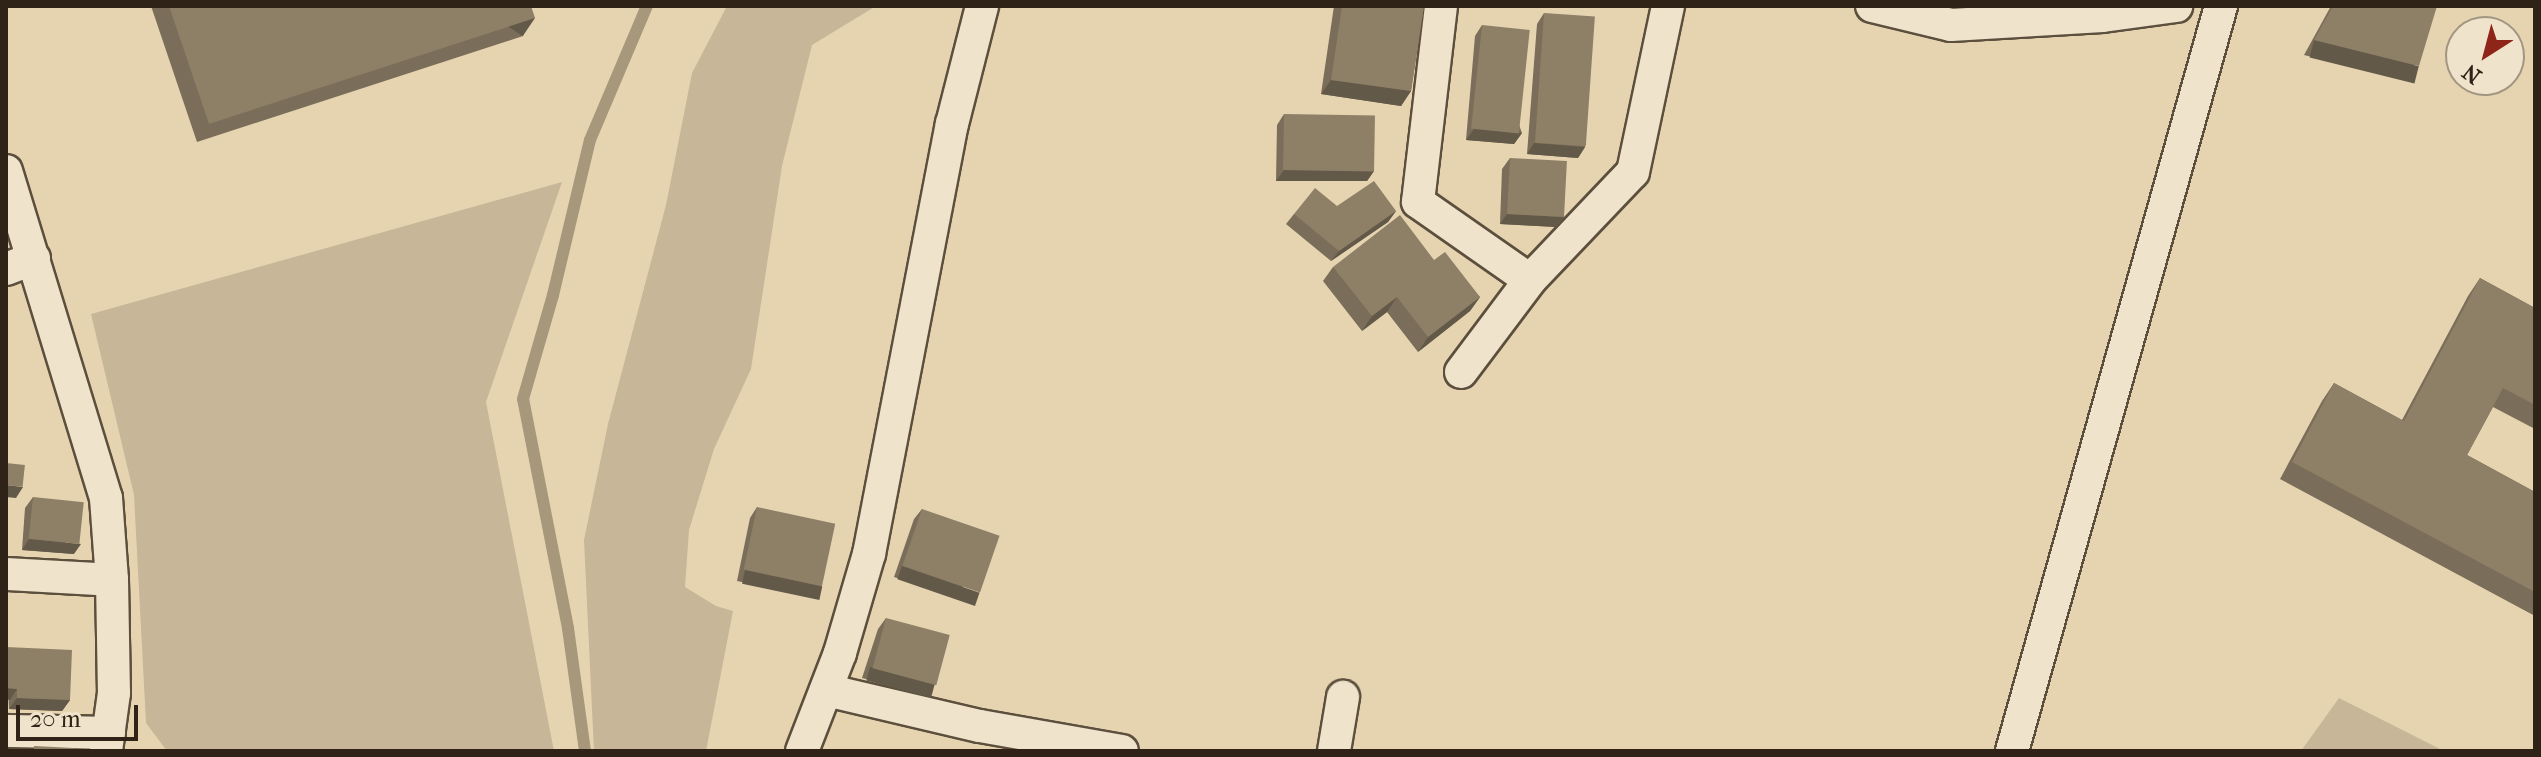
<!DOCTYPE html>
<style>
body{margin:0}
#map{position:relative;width:2541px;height:757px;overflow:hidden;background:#e6d4b1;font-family:"IM FELL French Canon",serif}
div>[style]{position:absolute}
.green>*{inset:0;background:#c7b697}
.stream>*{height:12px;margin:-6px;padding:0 6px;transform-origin:6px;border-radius:6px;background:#a7987c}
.roads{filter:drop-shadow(2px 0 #5c4f3d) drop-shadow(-2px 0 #5c4f3d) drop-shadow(0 2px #5c4f3d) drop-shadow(0 -2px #5c4f3d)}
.minor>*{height:32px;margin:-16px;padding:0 16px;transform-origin:16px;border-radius:16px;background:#efe3cc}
.wall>*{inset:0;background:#7a6d59}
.shaded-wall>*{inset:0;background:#635948;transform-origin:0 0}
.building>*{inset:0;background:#8e7f67;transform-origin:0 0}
span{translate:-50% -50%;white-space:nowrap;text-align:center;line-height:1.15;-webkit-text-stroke:7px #efe3cc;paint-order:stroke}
.frame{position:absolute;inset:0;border:8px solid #2e2316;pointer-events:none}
.north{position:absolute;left:2445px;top:16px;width:80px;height:80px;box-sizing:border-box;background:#efe3cc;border:2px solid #a29683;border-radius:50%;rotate:216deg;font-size:22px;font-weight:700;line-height:32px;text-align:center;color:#2e2316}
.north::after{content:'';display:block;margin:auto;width:28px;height:36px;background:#8f2418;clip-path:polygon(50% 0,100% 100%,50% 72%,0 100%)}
.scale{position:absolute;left:16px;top:705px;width:122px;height:36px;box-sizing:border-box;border:4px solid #2e2316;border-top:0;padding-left:10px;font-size:24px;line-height:28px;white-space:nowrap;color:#2e2316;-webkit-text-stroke:6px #efe3cc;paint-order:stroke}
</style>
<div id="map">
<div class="green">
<i style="clip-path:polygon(727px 6px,876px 6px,812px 45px,782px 166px,751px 369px,714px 449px,689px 530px,685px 587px,716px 606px,733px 611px,706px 751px,594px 751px,584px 540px,608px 424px,666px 205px,692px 73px)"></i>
<i style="clip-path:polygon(562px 182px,486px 402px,554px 751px,167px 751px,146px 723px,134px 495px,91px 314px)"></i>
<i style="clip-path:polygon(2339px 698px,2444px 751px,2301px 751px)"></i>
</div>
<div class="stream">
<i style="left:585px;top:751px;width:124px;rotate:-97.9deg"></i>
<i style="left:568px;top:628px;width:233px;rotate:-101.1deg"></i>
<i style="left:523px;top:399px;width:108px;rotate:-73.9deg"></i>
<i style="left:553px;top:295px;width:159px;rotate:-76.6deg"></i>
<i style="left:590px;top:140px;width:146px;rotate:-67deg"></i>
</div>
<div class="roads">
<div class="minor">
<i style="left:1441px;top:6px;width:197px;rotate:96.7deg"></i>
<i style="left:1418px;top:202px;width:136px;rotate:34.9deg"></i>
<i style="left:1872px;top:6px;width:81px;rotate:13.5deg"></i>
<i style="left:1951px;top:25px;width:152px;rotate:-3.4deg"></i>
<i style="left:2103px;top:16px;width:74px;rotate:-7.8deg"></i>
<i style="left:6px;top:171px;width:342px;rotate:73deg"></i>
<i style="left:106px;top:498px;width:82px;rotate:85.8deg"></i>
<i style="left:112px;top:580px;width:113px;rotate:89deg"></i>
<i style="left:114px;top:693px;width:59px;rotate:97.9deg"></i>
<i style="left:6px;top:269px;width:30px;rotate:-21deg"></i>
<i style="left:1461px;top:372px;width:115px;rotate:-53.1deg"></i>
<i style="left:1530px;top:280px;width:149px;rotate:-46.4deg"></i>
<i style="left:1633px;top:172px;width:170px;rotate:-78.1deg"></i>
<i style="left:6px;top:574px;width:106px;rotate:3.2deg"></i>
<i style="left:826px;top:690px;width:158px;rotate:13.2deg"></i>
<i style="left:980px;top:726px;width:144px;rotate:10deg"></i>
<i style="left:6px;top:731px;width:103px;rotate:1.1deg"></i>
<i style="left:802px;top:751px;width:105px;rotate:-68.8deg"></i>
<i style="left:840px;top:653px;width:103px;rotate:-73.7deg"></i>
<i style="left:869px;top:554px;width:438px;rotate:-79.1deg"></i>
<i style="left:952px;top:124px;width:122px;rotate:-75.7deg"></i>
<i style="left:1334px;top:751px;width:55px;rotate:-80.5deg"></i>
<i style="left:2012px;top:751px;width:774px;rotate:-74.33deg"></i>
</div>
</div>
<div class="wall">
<i style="clip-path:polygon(151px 6px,531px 6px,523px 36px,197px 142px)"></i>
<i style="clip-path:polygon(1334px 6px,1424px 6px,1411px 91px,1401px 106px,1321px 94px)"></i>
<i style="clip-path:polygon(2331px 6px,2437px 6px,2408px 81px,2304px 55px)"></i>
<i style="clip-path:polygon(1544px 13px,1585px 147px,1578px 158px,1527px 154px,1537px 24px)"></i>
<i style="clip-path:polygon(1482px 25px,1522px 133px,1514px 144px,1466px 140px,1475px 36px)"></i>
<i style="clip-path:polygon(1284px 114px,1374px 171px,1367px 181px,1276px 181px,1277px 125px)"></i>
<i style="clip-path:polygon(1510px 158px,1564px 217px,1556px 227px,1500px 224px,1502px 169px)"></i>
<i style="clip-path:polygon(1337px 206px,1396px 211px,1388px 222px,1331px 261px,1286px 224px,1294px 214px)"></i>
<i style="clip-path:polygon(1434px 260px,1480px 297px,1470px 311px,1418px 352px,1387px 312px,1362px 331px,1323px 281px,1333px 267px)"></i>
<i style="clip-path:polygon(2480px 278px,2535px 308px,2535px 429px,2493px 407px,2467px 455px,2535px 492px,2535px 616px,2280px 479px,2322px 401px,2334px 383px,2402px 420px,2468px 296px)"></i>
<i style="clip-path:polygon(33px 497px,74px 554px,22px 550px,25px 508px)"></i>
<i style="clip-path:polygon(757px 507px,822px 586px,814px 597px,737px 581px,750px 518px)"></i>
<i style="clip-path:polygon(922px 509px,972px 604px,894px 577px,914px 519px)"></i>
<i style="clip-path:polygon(886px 618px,935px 684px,927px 695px,862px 678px,878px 629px)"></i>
<i style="clip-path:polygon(6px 647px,70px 700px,62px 711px,9px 709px)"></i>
</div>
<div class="shaded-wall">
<i style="left:535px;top:18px;width:22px;height:343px;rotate:124deg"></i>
<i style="left:2314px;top:40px;width:108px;height:18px;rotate:14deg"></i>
<i style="clip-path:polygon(1331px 80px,1411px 91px,1401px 106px,1321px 94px)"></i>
<i style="clip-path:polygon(1474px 129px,1522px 133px,1514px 144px,1466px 140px)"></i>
<i style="clip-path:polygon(1534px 143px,1585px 147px,1578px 158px,1527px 154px)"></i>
<i style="clip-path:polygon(1284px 170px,1374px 171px,1367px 181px,1276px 181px)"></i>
<i style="clip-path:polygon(1396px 211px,1388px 222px,1331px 261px,1339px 251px)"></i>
<i style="clip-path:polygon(1507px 214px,1564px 217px,1556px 227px,1500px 224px)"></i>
<i style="clip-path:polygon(1397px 297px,1387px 312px,1362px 331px,1372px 316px)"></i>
<i style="clip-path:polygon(1480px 297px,1470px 311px,1418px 352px,1428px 337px)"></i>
<i style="clip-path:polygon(6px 485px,23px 487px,16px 498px,6px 497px)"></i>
<i style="clip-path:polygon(29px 539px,81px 544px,74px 554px,22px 550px)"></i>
<i style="left:902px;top:566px;width:82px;height:14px;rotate:19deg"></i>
<i style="left:745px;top:570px;width:79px;height:14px;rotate:12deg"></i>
<i style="left:870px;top:667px;width:67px;height:14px;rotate:15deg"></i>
<i style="clip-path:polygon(6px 688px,17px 689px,10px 700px,6px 699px)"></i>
<i style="clip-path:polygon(17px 698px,70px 700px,62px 711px,9px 709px)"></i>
</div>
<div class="building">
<i style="clip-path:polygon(169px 6px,531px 6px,535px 18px,209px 124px)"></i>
<i style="clip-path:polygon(1342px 6px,1424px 6px,1411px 91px,1331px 80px)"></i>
<i style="clip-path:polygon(2333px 6px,2437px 6px,2419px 66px,2314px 40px)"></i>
<i style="left:1544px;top:13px;width:51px;height:130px;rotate:4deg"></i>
<i style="left:1482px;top:25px;width:48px;height:104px;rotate:6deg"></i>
<i style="left:1284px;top:114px;width:91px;height:56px;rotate:1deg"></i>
<i style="left:1510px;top:158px;width:57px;height:56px;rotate:3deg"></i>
<i style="clip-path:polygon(1374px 181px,1396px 211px,1339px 251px,1294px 214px,1315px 188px,1337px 206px)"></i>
<i style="clip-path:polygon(1400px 215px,1434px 260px,1445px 252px,1480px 297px,1428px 337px,1397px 297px,1372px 316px,1333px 267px)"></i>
<i style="clip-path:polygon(2480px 278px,2535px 308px,2535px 405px,2503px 388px,2467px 455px,2535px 492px,2535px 592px,2292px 462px,2334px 383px,2404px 421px)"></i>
<i style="left:6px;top:463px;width:19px;height:22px;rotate:6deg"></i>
<i style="left:33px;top:497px;width:51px;height:42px;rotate:6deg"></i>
<i style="left:757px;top:507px;width:80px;height:64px;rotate:12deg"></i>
<i style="left:922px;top:509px;width:82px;height:60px;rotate:19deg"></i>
<i style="left:886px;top:618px;width:66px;height:52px;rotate:15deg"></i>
<i style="clip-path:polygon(6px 647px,72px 650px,70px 700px,17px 698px,17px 689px,6px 688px)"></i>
<i style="clip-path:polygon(34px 746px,73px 748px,73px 751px,34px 751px)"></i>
</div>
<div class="frame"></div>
<div class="north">N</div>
<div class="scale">20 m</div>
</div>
